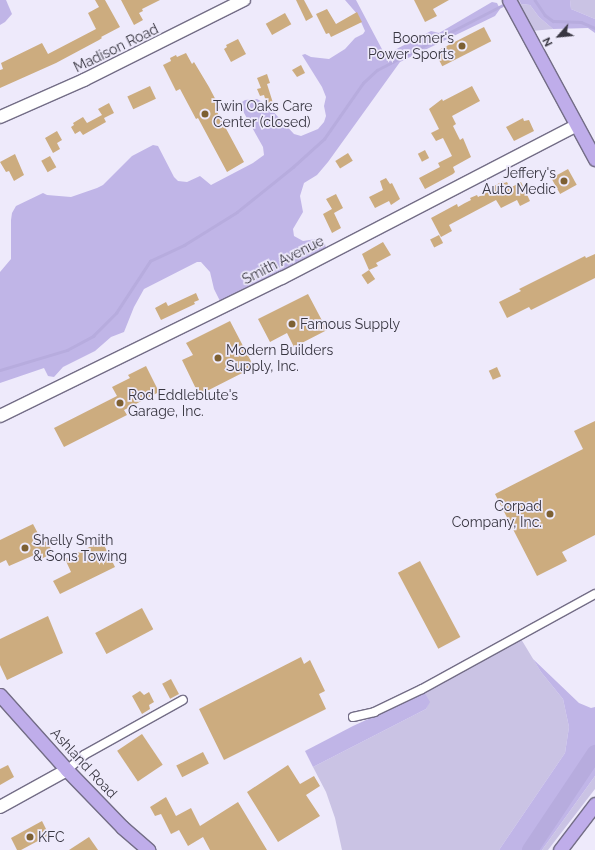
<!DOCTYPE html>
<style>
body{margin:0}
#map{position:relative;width:595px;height:850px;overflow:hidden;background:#eeeafb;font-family:Raleway,sans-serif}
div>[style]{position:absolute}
.green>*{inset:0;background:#cac3e4}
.forest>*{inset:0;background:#c0b5e7}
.stream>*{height:2.5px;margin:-1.25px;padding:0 1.25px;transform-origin:1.25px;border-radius:1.25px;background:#b7acde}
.river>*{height:16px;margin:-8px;padding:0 8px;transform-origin:8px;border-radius:8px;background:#b7acde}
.building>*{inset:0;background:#ccac7f;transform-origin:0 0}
.roads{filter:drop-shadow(1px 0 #736d86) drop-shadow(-1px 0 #736d86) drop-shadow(0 1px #736d86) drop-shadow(0 -1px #736d86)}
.street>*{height:8px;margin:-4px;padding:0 4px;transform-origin:4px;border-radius:4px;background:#fff}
.secondary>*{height:12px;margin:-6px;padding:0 6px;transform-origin:6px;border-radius:6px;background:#fff}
.primary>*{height:13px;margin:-6.5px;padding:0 6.5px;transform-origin:6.5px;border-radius:6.5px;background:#bfadea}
.dots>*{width:11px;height:11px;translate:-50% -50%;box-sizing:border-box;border:2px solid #eeeafb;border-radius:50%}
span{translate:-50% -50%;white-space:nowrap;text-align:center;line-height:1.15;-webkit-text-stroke:3.5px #eeeafb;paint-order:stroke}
.poi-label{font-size:14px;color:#383641}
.right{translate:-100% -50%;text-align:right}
.left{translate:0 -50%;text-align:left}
.street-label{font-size:14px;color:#383641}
.north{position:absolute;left:539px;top:16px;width:40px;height:40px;-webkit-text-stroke:3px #eeeafb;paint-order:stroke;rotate:243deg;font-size:11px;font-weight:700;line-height:16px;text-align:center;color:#383641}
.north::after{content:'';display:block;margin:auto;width:14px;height:18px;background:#383641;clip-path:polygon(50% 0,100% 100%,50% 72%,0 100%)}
</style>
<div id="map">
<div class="green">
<i style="clip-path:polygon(516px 0,519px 0,521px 4px,530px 5px,539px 17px,553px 29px,532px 31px)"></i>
<i style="clip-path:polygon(570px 0,595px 0,595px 19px,571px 9px)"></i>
<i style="clip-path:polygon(521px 639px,541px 672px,563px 699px,569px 727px,565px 753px,499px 850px,342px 850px,335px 818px,326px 792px,313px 767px,426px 709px,429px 702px,425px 693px)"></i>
<i style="clip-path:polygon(595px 776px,595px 789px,548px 850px,542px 850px)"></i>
</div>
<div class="forest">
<i style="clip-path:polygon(0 0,6px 0,12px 14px,5px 22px,0 25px)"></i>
<i style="clip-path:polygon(345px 0,356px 0,384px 53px,387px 54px,431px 31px,439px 33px,492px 2px,497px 3px,500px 9px,495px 16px,400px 62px,328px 162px,317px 175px,304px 183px,300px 196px,303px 212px,293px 229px,294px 236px,303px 241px,316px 239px,325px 244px,326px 249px,221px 303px,214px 289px,210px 272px,201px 262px,197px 262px,144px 289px,134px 307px,124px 332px,111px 337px,95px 351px,63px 367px,54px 377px,48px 376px,44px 368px,0 383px,0 272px,11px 259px,11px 220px,12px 213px,16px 206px,43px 193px,47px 195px,71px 197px,97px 188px,103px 185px,132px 156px,153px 145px,158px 146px,174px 177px,178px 181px,187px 182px,200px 176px,211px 185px,253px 163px,264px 155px,263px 147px,239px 104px,245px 100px,257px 99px,266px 104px,294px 134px,301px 136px,318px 129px,324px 122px,326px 116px,324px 106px,326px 97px,322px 87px,302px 55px,305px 54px,311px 57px,329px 59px,345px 49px,355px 38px,363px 34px,365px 31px,358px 15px)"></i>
<i style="clip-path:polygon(519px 0,570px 0,571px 9px,595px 19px,595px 33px,588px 28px,553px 29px,539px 17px,530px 5px,521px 4px)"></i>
<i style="clip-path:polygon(533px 659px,579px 703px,591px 708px,595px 707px,595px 776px,542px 850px,499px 850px,565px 753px,569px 727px,563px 699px,541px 672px)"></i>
<i style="clip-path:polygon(425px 693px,430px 702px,426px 709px,313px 767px,305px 751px,353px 726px)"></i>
</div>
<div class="stream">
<i style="left:535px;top:0;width:18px;rotate:56deg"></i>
<i style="left:545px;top:15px;width:10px;rotate:37deg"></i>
<i style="left:553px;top:21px;width:28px;rotate:2deg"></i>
<i style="left:581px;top:22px;width:15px;rotate:23deg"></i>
<i style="left:0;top:370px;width:70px;rotate:-16.6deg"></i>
<i style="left:67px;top:350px;width:30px;rotate:-28deg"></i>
<i style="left:93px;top:336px;width:33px;rotate:-45deg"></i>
<i style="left:116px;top:313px;width:62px;rotate:-56.8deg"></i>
<i style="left:150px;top:261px;width:38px;rotate:-25deg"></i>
<i style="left:184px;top:245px;width:62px;rotate:-31.9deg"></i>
<i style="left:237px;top:212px;width:72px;rotate:-38.8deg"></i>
<i style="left:293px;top:167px;width:42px;rotate:-42.1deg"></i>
<i style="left:324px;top:139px;width:68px;rotate:-55.1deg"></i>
<i style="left:363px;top:83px;width:19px;rotate:-43deg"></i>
<i style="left:377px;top:70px;width:146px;rotate:-27.3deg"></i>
</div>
<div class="river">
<i style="left:530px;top:850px;width:117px;rotate:-56.2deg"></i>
</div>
<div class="building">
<i style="clip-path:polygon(95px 0,105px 0,120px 27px,101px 37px,102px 38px,99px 40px,56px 63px,0 88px,0 70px,3px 69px,1px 63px,42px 43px,48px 54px,96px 29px,88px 13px,99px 7px)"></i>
<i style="clip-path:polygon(121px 0,160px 0,142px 9px,143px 11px,139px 13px,143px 20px,134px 25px)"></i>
<i style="clip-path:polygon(296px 0,304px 0,313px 17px,306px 21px)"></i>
<i style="clip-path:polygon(414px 0,449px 0,433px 9px,437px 16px,425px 22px)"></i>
<i style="clip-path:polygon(327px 9px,336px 24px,357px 12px,362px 22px,331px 37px,329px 33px,326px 34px,316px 14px)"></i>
<i style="left:285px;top:13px;width:13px;height:22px;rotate:61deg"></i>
<i style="left:484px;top:27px;width:16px;height:55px;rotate:63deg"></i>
<i style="clip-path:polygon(238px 39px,246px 54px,231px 62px,224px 49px,227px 47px,226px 45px)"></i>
<i style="clip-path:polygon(186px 53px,192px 64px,194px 62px,209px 87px,220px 108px,216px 110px,244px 162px,227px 172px,198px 118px,196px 119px,180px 89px,176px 91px,163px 65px,171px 61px,170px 58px,176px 55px,177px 57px)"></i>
<i style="clip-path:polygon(301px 65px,305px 73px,297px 77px,292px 70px)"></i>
<i style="clip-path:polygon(267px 74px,270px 83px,267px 84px,273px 103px,267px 105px,264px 95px,260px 96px,257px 89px,261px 88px,257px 78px)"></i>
<i style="left:150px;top:86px;width:14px;height:25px;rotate:65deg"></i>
<i style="clip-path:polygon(472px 86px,480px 101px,452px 116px,456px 124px,453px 126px,460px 140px,463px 138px,471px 157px,453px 167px,455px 172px,453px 174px,425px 189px,419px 178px,440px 167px,438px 163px,452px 156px,443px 138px,436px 141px,431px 133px,439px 129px,429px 109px,442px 99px,443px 101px)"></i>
<i style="clip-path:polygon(109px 103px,114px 113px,104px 118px,106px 122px,83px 135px,80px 131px,75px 134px,71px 127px,74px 125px,73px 123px,83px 117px,87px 123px,102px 115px,98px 109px)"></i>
<i style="clip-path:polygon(523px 118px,524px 121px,529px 120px,534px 131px,514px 141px,506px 127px)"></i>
<i style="clip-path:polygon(57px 131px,62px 140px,57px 143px,60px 149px,53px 153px,45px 138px)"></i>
<i style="left:425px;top:150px;width:9px;height:8px;rotate:63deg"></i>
<i style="left:348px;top:153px;width:9px;height:15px;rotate:58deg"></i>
<i style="clip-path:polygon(15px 154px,24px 175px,14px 181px,9px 171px,6px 172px,0 162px)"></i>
<i style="left:50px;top:156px;width:13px;height:10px;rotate:61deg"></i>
<i style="left:568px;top:169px;width:18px;height:19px;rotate:61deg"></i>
<i style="clip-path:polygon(386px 178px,390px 184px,392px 183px,400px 199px,391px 205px,389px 201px,375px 208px,369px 197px,383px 190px,380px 181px)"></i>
<i style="clip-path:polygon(503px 181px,504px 183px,507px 182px,510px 188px,521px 182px,530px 201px,520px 206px,517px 200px,501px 208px,496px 200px,449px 225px,452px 231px,441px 237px,431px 218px,457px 204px,458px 207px,465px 203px,471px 200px,470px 198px,477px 195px,478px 197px,495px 188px,494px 186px)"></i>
<i style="clip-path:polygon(336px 194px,343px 208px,334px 213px,341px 228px,332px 233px,323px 214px,332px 209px,326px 199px)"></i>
<i style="left:439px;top:235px;width:9px;height:10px;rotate:63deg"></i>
<i style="clip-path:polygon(383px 242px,391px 255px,376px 263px,378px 266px,369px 270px,362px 254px)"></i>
<i style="clip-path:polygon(595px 254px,595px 278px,531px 310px,529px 307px,507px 318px,499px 302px,521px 291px,519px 289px,585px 256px,586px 258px)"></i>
<i style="left:369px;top:270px;width:11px;height:9px;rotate:56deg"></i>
<i style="clip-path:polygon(196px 293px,199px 300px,194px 302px,195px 304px,161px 320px,155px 308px,166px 302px,168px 306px)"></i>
<i style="clip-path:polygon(308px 294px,327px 330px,294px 347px,287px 333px,270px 342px,258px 319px)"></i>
<i style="clip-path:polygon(230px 321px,254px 367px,199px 395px,182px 360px,193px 355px,186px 343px)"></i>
<i style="clip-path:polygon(146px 366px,159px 392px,124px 410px,127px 415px,64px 447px,54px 428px,117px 396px,112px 387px,130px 378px,128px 375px)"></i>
<i style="left:497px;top:367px;width:10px;height:9px;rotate:66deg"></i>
<i style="clip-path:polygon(595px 421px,595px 535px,562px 552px,567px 561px,537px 576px,495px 494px,583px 449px,574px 431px)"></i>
<i style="clip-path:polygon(33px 524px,43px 543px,47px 541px,53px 553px,35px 562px,32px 556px,9px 566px,6px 560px,0 563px,0 540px)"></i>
<i style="clip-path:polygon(102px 541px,115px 567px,60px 594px,53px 581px,71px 572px,65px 559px)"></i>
<i style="left:420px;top:561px;width:86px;height:25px;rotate:62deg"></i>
<i style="left:142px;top:608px;width:24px;height:53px;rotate:62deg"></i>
<i style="clip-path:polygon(48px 616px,63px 653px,7px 680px,0 665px,0 639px)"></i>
<i style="clip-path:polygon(301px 657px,304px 664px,310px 660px,325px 691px,319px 694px,326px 709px,224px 760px,199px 709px)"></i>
<i style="left:171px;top:679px;width:17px;height:10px;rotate:62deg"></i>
<i style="clip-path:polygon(140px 691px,144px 695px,149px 692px,154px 702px,149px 705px,150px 709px,142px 714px,132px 696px)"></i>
<i style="left:142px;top:734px;width:37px;height:30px;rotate:56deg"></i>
<i style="left:203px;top:752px;width:13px;height:30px;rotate:63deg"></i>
<i style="clip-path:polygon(8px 765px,14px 777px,0 785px,0 769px)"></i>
<i style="clip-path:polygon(288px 765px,300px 784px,314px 776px,320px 786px,306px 795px,320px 816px,278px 842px,247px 792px)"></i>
<i style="clip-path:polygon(166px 797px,176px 816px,191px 808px,200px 826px,238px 802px,267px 850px,210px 850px,203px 837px,188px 846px,179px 830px,171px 834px,161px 814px,155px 816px,150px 807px)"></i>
<i style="clip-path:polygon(42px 821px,49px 835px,21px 850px,17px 850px,11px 838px)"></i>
<i style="clip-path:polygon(89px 837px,98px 850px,69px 850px)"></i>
</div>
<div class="roads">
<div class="street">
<i style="left:353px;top:717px;width:22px;rotate:-13deg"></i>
<i style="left:374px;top:712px;width:53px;rotate:-25.6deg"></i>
<i style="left:422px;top:689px;width:197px;rotate:-28.8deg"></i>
<i style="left:67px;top:770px;width:23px;rotate:-41deg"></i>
<i style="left:84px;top:755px;width:113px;rotate:-29.1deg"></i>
</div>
<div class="secondary">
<i style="left:0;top:117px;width:92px;rotate:-23.8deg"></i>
<i style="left:84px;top:80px;width:179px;rotate:-26.6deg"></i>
<i style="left:0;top:416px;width:314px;rotate:-26.1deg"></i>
<i style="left:282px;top:278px;width:332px;rotate:-27.4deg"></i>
<i style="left:0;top:807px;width:77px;rotate:-28.9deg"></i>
</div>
<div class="primary">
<i style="left:509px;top:0;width:181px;rotate:61.6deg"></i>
<i style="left:0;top:695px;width:101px;rotate:48.2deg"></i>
<i style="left:67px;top:770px;width:79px;rotate:46deg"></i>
<i style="left:122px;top:827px;width:35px;rotate:41deg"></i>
<i style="left:560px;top:850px;width:58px;rotate:-52.7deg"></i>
</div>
</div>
<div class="dots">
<i style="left:462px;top:46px;background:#7d6033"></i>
<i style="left:205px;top:114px;background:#7d6033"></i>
<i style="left:564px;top:181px;background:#7d6033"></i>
<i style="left:292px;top:324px;background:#7d6033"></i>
<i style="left:218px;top:358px;background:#7d6033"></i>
<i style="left:120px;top:403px;background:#7d6033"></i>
<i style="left:550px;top:514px;background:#7d6033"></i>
<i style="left:25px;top:548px;background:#7d6033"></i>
<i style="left:30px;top:837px;background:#7d6033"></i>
</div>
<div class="poi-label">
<span class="right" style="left:454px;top:46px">Boomer's<br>Power Sports</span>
<span class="left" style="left:213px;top:114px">Twin Oaks Care<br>Center (closed)</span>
<span class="right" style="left:556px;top:181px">Jeffery's<br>Auto Medic</span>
<span class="left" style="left:300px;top:324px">Famous Supply</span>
<span class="left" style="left:226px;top:358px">Modern Builders<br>Supply, Inc.</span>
<span class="left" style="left:128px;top:403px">Rod Eddleblute's<br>Garage, Inc.</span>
<span class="right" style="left:542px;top:514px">Corpad<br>Company, Inc.</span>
<span class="left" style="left:33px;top:548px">Shelly Smith<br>&amp; Sons Towing</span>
<span class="left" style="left:38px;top:837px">KFC</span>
</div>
<div class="street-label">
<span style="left:116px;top:48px;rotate:-26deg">Madison Road</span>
<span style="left:283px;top:260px;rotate:-27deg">Smith Avenue</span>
<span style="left:84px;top:763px;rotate:47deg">Ashland Road</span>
</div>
<div class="north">N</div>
</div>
